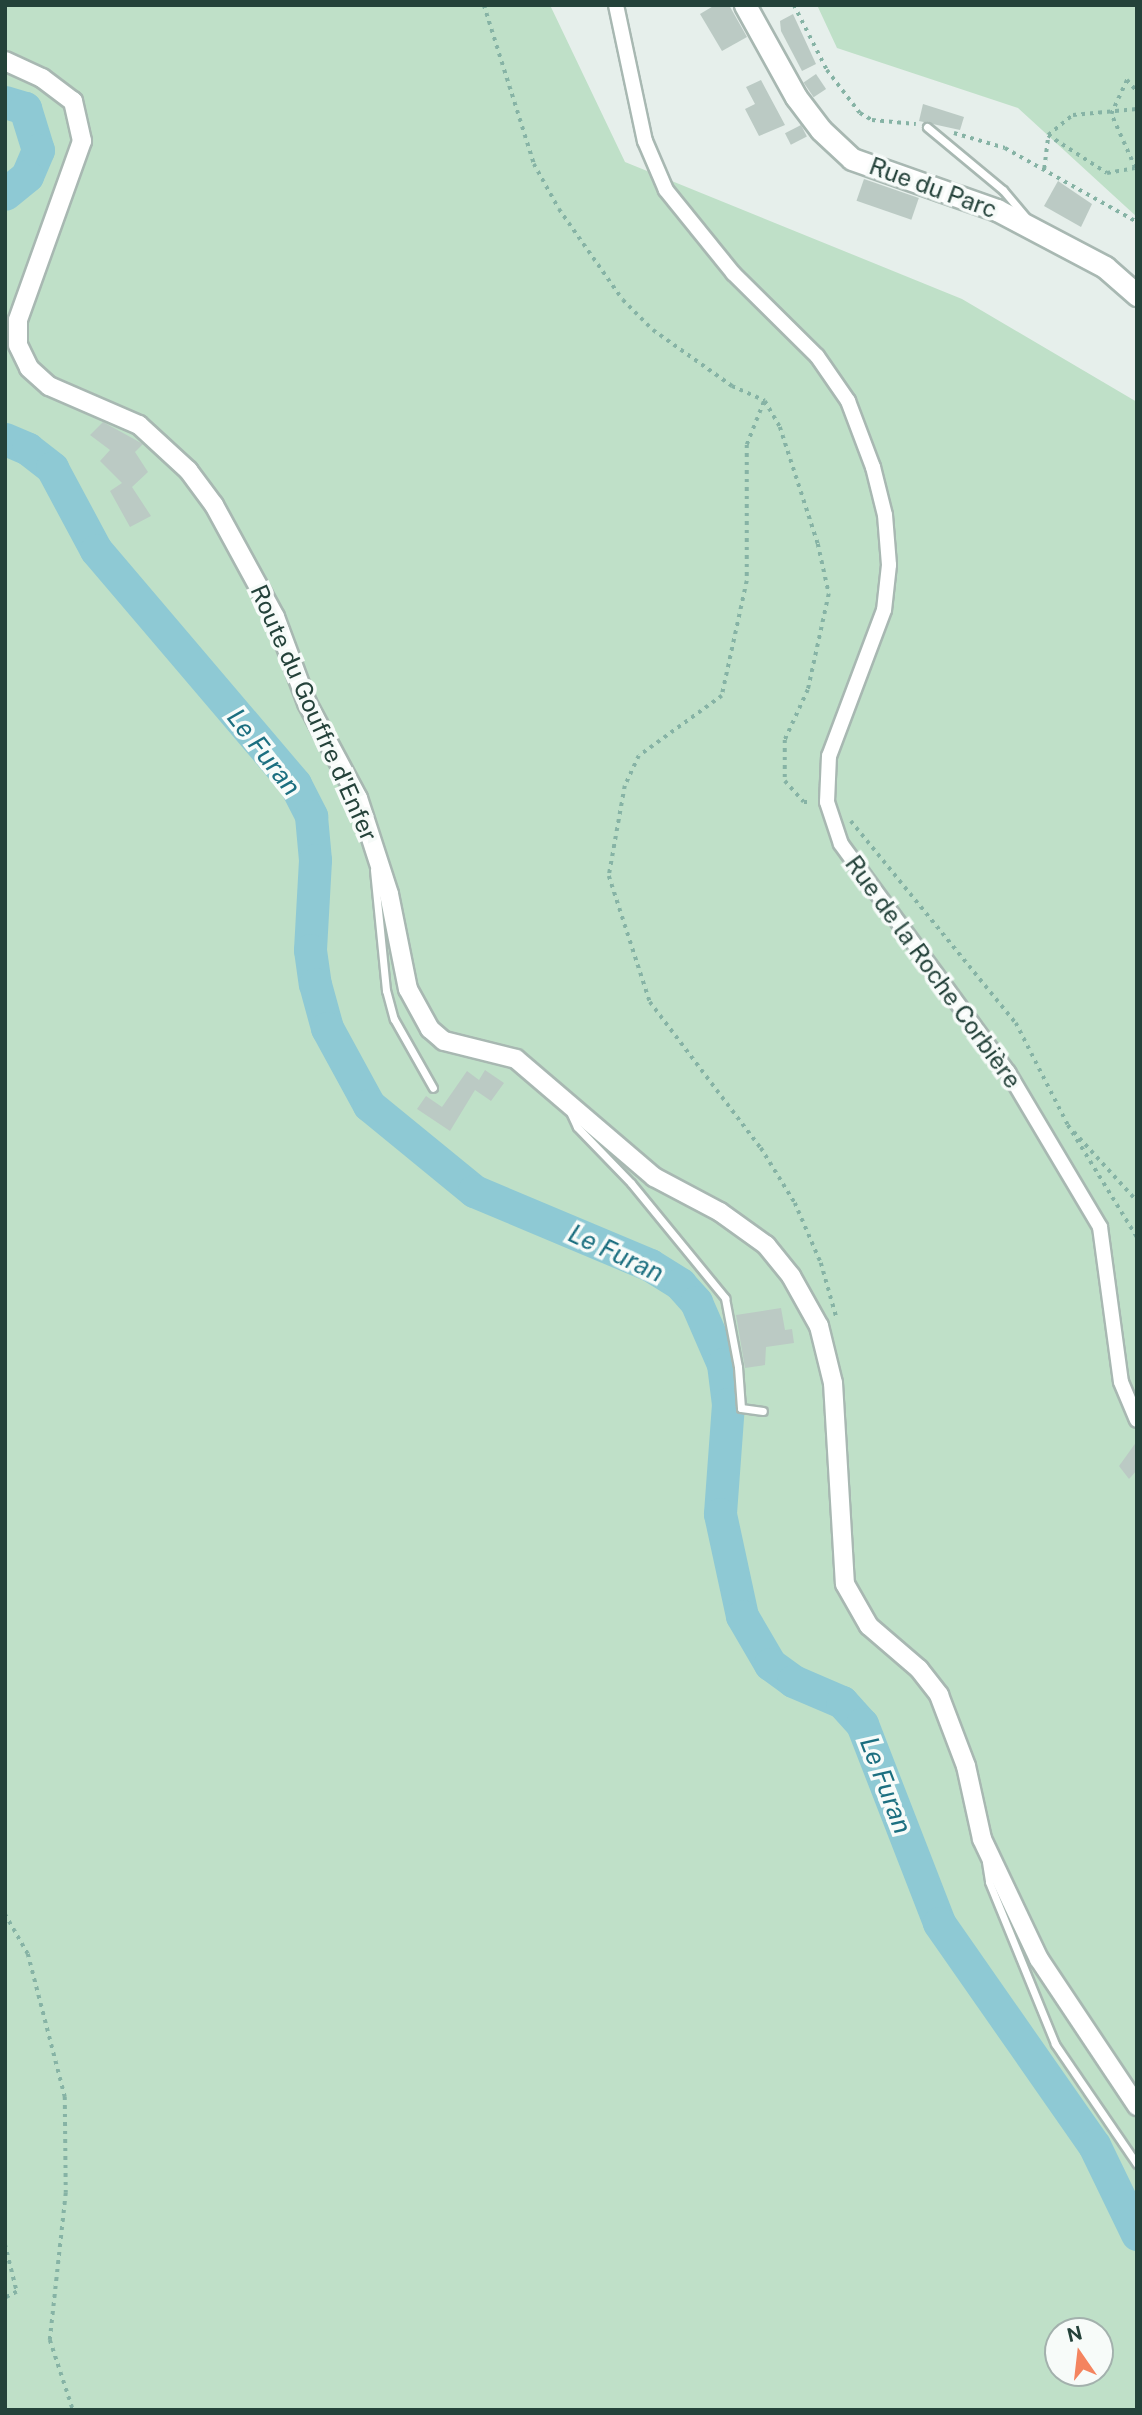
<!DOCTYPE html>
<meta charset="utf-8">
<style>
body{margin:0}
#map{position:relative;width:1142px;height:2415px;overflow:hidden;background:#e6efeb;font-family:"Public Sans",sans-serif}
div>[style]{position:absolute}
.green>*{inset:0;background:#bfe0c8}
.river>*{height:33px;margin:-16.5px;padding:0 16.5px;transform-origin:16.5px;border-radius:16.5px;background:#8ec9d4}
.building>*{inset:0;background:#bbcac4;transform-origin:0 0}
.path>*{height:3.5px;margin-top:-1.75px;transform-origin:0;background:repeating-linear-gradient(90deg,#86b3a5 0 3.5px,transparent 0 8.5px)}
.roads{filter:drop-shadow(2px 0 #a8b8b2) drop-shadow(-2px 0 #a8b8b2) drop-shadow(0 2px #a8b8b2) drop-shadow(0 -2px #a8b8b2)}
.service>*{height:7px;margin:-3.5px;padding:0 3.5px;transform-origin:3.5px;border-radius:3.5px;background:#fff}
.minor>*{height:14px;margin:-7px;padding:0 7px;transform-origin:7px;border-radius:7px;background:#fff}
.tertiary>*{height:18px;margin:-9px;padding:0 9px;transform-origin:9px;border-radius:9px;background:#fff}
.secondary>*{height:21px;margin:-10.5px;padding:0 10.5px;transform-origin:10.5px;border-radius:10.5px;background:#fff}
span{translate:-50% -50%;white-space:nowrap;text-align:center;line-height:1.15;-webkit-text-stroke:7px #f7fbf9;paint-order:stroke}
.street-label{font-size:24px;color:#24423a}
.water-label{font-size:26px;color:#1c6f80;font-style:italic}
.frame{position:absolute;inset:0;border:7px solid #24423a;pointer-events:none}
.north{position:absolute;left:1044px;top:2317px;width:70px;height:70px;box-sizing:border-box;background:#f7fbf9;border:2px solid #a3b1ad;border-radius:50%;rotate:346deg;font-size:19px;font-weight:700;line-height:28px;text-align:center;color:#24423a}
.north::after{content:'';display:block;margin:auto;width:24px;height:32px;background:#f4845f;clip-path:polygon(50% 0,100% 100%,50% 72%,0 100%)}
</style>
<div id="map">
<div class="green">
<i style="clip-path:polygon(evenodd,5px 5px,550px 5px,625px 162px,962px 299px,1137px 402px,1137px 2410px,5px 2410px,5px 5px,1058px 2331px,1100px 2331px,1100px 2373px,1058px 2373px,1058px 2331px)"></i>
<i style="clip-path:polygon(817px 5px,1137px 5px,1137px 217px,1018px 108px,837px 48px)"></i>
</div>
<div class="river">
<i style="left:5px;top:102px;width:21px;rotate:17deg"></i>
<i style="left:25px;top:108px;width:44px;rotate:72.8deg"></i>
<i style="left:38px;top:150px;width:28px;rotate:113deg"></i>
<i style="left:27px;top:176px;width:28px;rotate:141deg"></i>
<i style="left:5px;top:439px;width:25px;rotate:23deg"></i>
<i style="left:28px;top:449px;width:31px;rotate:38deg"></i>
<i style="left:52px;top:468px;width:93px;rotate:61.8deg"></i>
<i style="left:96px;top:550px;width:307px;rotate:49.6deg"></i>
<i style="left:295px;top:784px;width:36px;rotate:63deg"></i>
<i style="left:311px;top:816px;width:44px;rotate:84.8deg"></i>
<i style="left:315px;top:860px;width:90px;rotate:93.2deg"></i>
<i style="left:310px;top:950px;width:34px;rotate:82deg"></i>
<i style="left:315px;top:984px;width:46px;rotate:74.7deg"></i>
<i style="left:327px;top:1028px;width:88px;rotate:61.4deg"></i>
<i style="left:369px;top:1105px;width:136px;rotate:39.3deg"></i>
<i style="left:474px;top:1191px;width:191px;rotate:22.8deg"></i>
<i style="left:650px;top:1265px;width:36px;rotate:32deg"></i>
<i style="left:680px;top:1284px;width:24px;rotate:48deg"></i>
<i style="left:696px;top:1302px;width:68px;rotate:66.5deg"></i>
<i style="left:723px;top:1364px;width:40px;rotate:82.9deg"></i>
<i style="left:728px;top:1404px;width:110px;rotate:94.2deg"></i>
<i style="left:720px;top:1514px;width:104px;rotate:77.8deg"></i>
<i style="left:742px;top:1616px;width:56px;rotate:59.7deg"></i>
<i style="left:770px;top:1664px;width:29px;rotate:36deg"></i>
<i style="left:793px;top:1681px;width:53px;rotate:23.2deg"></i>
<i style="left:842px;top:1702px;width:30px;rotate:48deg"></i>
<i style="left:862px;top:1724px;width:213px;rotate:68.8deg"></i>
<i style="left:939px;top:1923px;width:271px;rotate:55.1deg"></i>
<i style="left:1094px;top:2145px;width:99px;rotate:64.2deg"></i>
</div>
<div class="building">
<i style="clip-path:polygon(715px 5px,729px 5px,747px 37px,722px 51px,700px 14px)"></i>
<i style="clip-path:polygon(793px 14px,816px 64px,802px 71px,781px 31px,780px 21px)"></i>
<i style="left:816px;top:74px;width:18px;height:15px;rotate:56deg"></i>
<i style="clip-path:polygon(761px 80px,785px 125px,759px 136px,745px 109px,755px 104px,746px 87px)"></i>
<i style="clip-path:polygon(923px 104px,964px 117px,960px 130px,919px 121px)"></i>
<i style="left:801px;top:125px;width:13px;height:18px;rotate:63deg"></i>
<i style="left:864px;top:179px;width:58px;height:23px;rotate:19deg"></i>
<i style="clip-path:polygon(1058px 181px,1092px 204px,1081px 227px,1044px 206px)"></i>
<i style="clip-path:polygon(103px 422px,143px 444px,135px 452px,148px 472px,132px 487px,151px 516px,130px 527px,110px 491px,122px 483px,100px 461px,110px 450px,90px 435px)"></i>
<i style="clip-path:polygon(485px 1070px,504px 1083px,491px 1101px,475px 1090px,450px 1131px,417px 1109px,426px 1096px,442px 1107px,467px 1071px,479px 1080px)"></i>
<i style="clip-path:polygon(781px 1308px,785px 1330px,792px 1329px,794px 1343px,766px 1347px,765px 1365px,745px 1368px,736px 1315px)"></i>
<i style="clip-path:polygon(1137px 1441px,1137px 1470px,1129px 1479px,1119px 1466px)"></i>
</div>
<div class="path">
<i style="left:484px;top:5px;width:167px;rotate:72.5deg"></i>
<i style="left:534px;top:164px;width:51px;rotate:60.9deg"></i>
<i style="left:559px;top:209px;width:111px;rotate:54.9deg"></i>
<i style="left:623px;top:300px;width:42px;rotate:45deg"></i>
<i style="left:653px;top:330px;width:97px;rotate:35.3deg"></i>
<i style="left:732px;top:386px;width:36px;rotate:24deg"></i>
<i style="left:765px;top:401px;width:30px;rotate:60deg"></i>
<i style="left:780px;top:427px;width:123px;rotate:72deg"></i>
<i style="left:818px;top:544px;width:51px;rotate:77.6deg"></i>
<i style="left:829px;top:594px;width:98px;rotate:102.3deg"></i>
<i style="left:808px;top:690px;width:55px;rotate:114.7deg"></i>
<i style="left:785px;top:740px;width:41px;rotate:90deg"></i>
<i style="left:785px;top:781px;width:28px;rotate:48deg"></i>
<i style="left:804px;top:802px;width:8px"></i>
<i style="left:794px;top:5px;width:73px;rotate:63.1deg"></i>
<i style="left:827px;top:70px;width:54px;rotate:52.5deg"></i>
<i style="left:860px;top:113px;width:14px;rotate:30deg"></i>
<i style="left:872px;top:120px;width:44px;rotate:5.2deg"></i>
<i style="left:954px;top:133px;width:53px;rotate:16.4deg"></i>
<i style="left:1005px;top:148px;width:151px;rotate:29.3deg"></i>
<i style="left:1048px;top:135px;width:32px;rotate:-39deg"></i>
<i style="left:1073px;top:115px;width:64px;rotate:-5.4deg"></i>
<i style="left:1044px;top:169px;width:34px;rotate:-83deg"></i>
<i style="left:1048px;top:135px;width:70px;rotate:32.8deg"></i>
<i style="left:1107px;top:173px;width:28px;rotate:-10deg"></i>
<i style="left:1135px;top:168px;width:59px;rotate:-114deg"></i>
<i style="left:1111px;top:114px;width:38px;rotate:-65deg"></i>
<i style="left:1127px;top:80px;width:15px;rotate:48deg"></i>
<i style="left:764px;top:402px;width:46px;rotate:111.6deg"></i>
<i style="left:747px;top:445px;width:136px;rotate:90deg"></i>
<i style="left:747px;top:581px;width:118px;rotate:102.3deg"></i>
<i style="left:722px;top:696px;width:102px;rotate:144.1deg"></i>
<i style="left:639px;top:756px;width:33px;rotate:115deg"></i>
<i style="left:625px;top:786px;width:91px;rotate:100.1deg"></i>
<i style="left:609px;top:876px;width:133px;rotate:72deg"></i>
<i style="left:650px;top:1002px;width:183px;rotate:52.8deg"></i>
<i style="left:761px;top:1148px;width:65px;rotate:58.3deg"></i>
<i style="left:795px;top:1203px;width:65px;rotate:66.6deg"></i>
<i style="left:821px;top:1263px;width:58px;rotate:74.1deg"></i>
<i style="left:851px;top:821px;width:261px;rotate:50.8deg"></i>
<i style="left:1016px;top:1023px;width:114px;rotate:63deg"></i>
<i style="left:1068px;top:1125px;width:132px;rotate:58.4deg"></i>
<i style="left:1074px;top:1132px;width:93px;rotate:47.6deg"></i>
<i style="left:5px;top:1914px;width:46px;rotate:60.1deg"></i>
<i style="left:28px;top:1954px;width:148px;rotate:75.5deg"></i>
<i style="left:65px;top:2097px;width:96px;rotate:89.4deg"></i>
<i style="left:66px;top:2193px;width:148px;rotate:96.2deg"></i>
<i style="left:50px;top:2340px;width:74px;rotate:71.8deg"></i>
<i style="left:5px;top:2244px;width:49px;rotate:76deg"></i>
<i style="left:17px;top:2292px;width:13px;rotate:153deg"></i>
</div>
<div class="roads">
<div class="service">
<i style="left:927px;top:127px;width:99px;rotate:39.7deg"></i>
<i style="left:1003px;top:190px;width:35px;rotate:50deg"></i>
<i style="left:374px;top:870px;width:121px;rotate:84.3deg"></i>
<i style="left:386px;top:990px;width:30px;rotate:75deg"></i>
<i style="left:394px;top:1019px;width:79px;rotate:60.5deg"></i>
<i style="left:571px;top:1114px;width:14px;rotate:65deg"></i>
<i style="left:577px;top:1127px;width:78px;rotate:46deg"></i>
<i style="left:631px;top:1183px;width:149px;rotate:50.7deg"></i>
<i style="left:725px;top:1298px;width:70px;rotate:79.3deg"></i>
<i style="left:738px;top:1367px;width:41px;rotate:85.8deg"></i>
<i style="left:741px;top:1408px;width:22px;rotate:8deg"></i>
<i style="left:986px;top:1862px;width:20px;rotate:81deg"></i>
<i style="left:989px;top:1882px;width:175px;rotate:67.8deg"></i>
<i style="left:1055px;top:2044px;width:145px;rotate:55.7deg"></i>
</div>
<div class="minor">
<i style="left:616px;top:5px;width:139px;rotate:78deg"></i>
<i style="left:645px;top:141px;width:53px;rotate:66.8deg"></i>
<i style="left:666px;top:190px;width:107px;rotate:51.1deg"></i>
<i style="left:733px;top:273px;width:118px;rotate:44.7deg"></i>
<i style="left:817px;top:356px;width:55px;rotate:55.4deg"></i>
<i style="left:848px;top:401px;width:71px;rotate:69.3deg"></i>
<i style="left:873px;top:467px;width:49px;rotate:76deg"></i>
<i style="left:885px;top:515px;width:50px;rotate:85.4deg"></i>
<i style="left:889px;top:565px;width:45px;rotate:96.3deg"></i>
<i style="left:884px;top:610px;width:156px;rotate:110.6deg"></i>
<i style="left:829px;top:756px;width:46px;rotate:92.5deg"></i>
<i style="left:827px;top:802px;width:44px;rotate:71.6deg"></i>
<i style="left:841px;top:844px;width:283px;rotate:53.8deg"></i>
<i style="left:1008px;top:1072px;width:180px;rotate:59.3deg"></i>
<i style="left:1100px;top:1227px;width:156px;rotate:82.3deg"></i>
<i style="left:1121px;top:1382px;width:41px;rotate:67.2deg"></i>
</div>
<div class="tertiary">
<i style="left:5px;top:61px;width:41px;rotate:24.7deg"></i>
<i style="left:42px;top:78px;width:39px;rotate:37deg"></i>
<i style="left:73px;top:101px;width:41px;rotate:77.3deg"></i>
<i style="left:82px;top:141px;width:190px;rotate:109.7deg"></i>
<i style="left:18px;top:320px;width:25px;rotate:90deg"></i>
<i style="left:18px;top:345px;width:25px;rotate:64deg"></i>
<i style="left:29px;top:368px;width:27px;rotate:42deg"></i>
<i style="left:49px;top:386px;width:98px;rotate:23.4deg"></i>
<i style="left:139px;top:425px;width:67px;rotate:42.6deg"></i>
<i style="left:188px;top:470px;width:44px;rotate:53.4deg"></i>
<i style="left:214px;top:505px;width:128px;rotate:61.4deg"></i>
<i style="left:275px;top:617px;width:92px;rotate:69.6deg"></i>
<i style="left:307px;top:703px;width:108px;rotate:61.8deg"></i>
<i style="left:358px;top:798px;width:101px;rotate:72.1deg"></i>
<i style="left:389px;top:894px;width:97px;rotate:78.7deg"></i>
<i style="left:408px;top:989px;width:46px;rotate:61.2deg"></i>
<i style="left:430px;top:1029px;width:18px;rotate:41deg"></i>
<i style="left:444px;top:1041px;width:74px;rotate:14deg"></i>
<i style="left:516px;top:1059px;width:182px;rotate:40.5deg"></i>
<i style="left:654px;top:1177px;width:75px;rotate:27.9deg"></i>
<i style="left:720px;top:1212px;width:57px;rotate:35.7deg"></i>
<i style="left:766px;top:1245px;width:40px;rotate:51deg"></i>
<i style="left:791px;top:1276px;width:57px;rotate:60.8deg"></i>
<i style="left:819px;top:1326px;width:59px;rotate:76.2deg"></i>
<i style="left:833px;top:1383px;width:201px;rotate:86.6deg"></i>
<i style="left:845px;top:1584px;width:48px;rotate:60.3deg"></i>
<i style="left:869px;top:1626px;width:66px;rotate:40.7deg"></i>
<i style="left:919px;top:1669px;width:33px;rotate:52deg"></i>
<i style="left:939px;top:1695px;width:76px;rotate:69.2deg"></i>
<i style="left:966px;top:1766px;width:75px;rotate:77.6deg"></i>
<i style="left:982px;top:1839px;width:133px;rotate:64.6deg"></i>
<i style="left:1039px;top:1959px;width:177px;rotate:56.3deg"></i>
</div>
<div class="secondary">
<i style="left:745px;top:5px;width:105px;rotate:61deg"></i>
<i style="left:796px;top:97px;width:41px;rotate:52.9deg"></i>
<i style="left:821px;top:130px;width:42px;rotate:43.1deg"></i>
<i style="left:852px;top:159px;width:154px;rotate:19.4deg"></i>
<i style="left:997px;top:210px;width:122px;rotate:27.8deg"></i>
<i style="left:1105px;top:267px;width:43px;rotate:41.2deg"></i>
</div>
</div>
<div class="street-label">
<span style="left:933px;top:188px;rotate:20deg">Rue du Parc</span>
<span style="left:314px;top:713px;rotate:66deg">Route du Gouffre d'Enfer</span>
<span style="left:933px;top:972px;rotate:54deg">Rue de la Roche Corbière</span>
</div>
<div class="water-label">
<span style="left:264px;top:752px;rotate:52deg">Le Furan</span>
<span style="left:616px;top:1253px;rotate:25deg">Le Furan</span>
<span style="left:886px;top:1785px;rotate:69deg">Le Furan</span>
</div>
<div class="frame"></div>
<div class="north">N</div>
</div>
